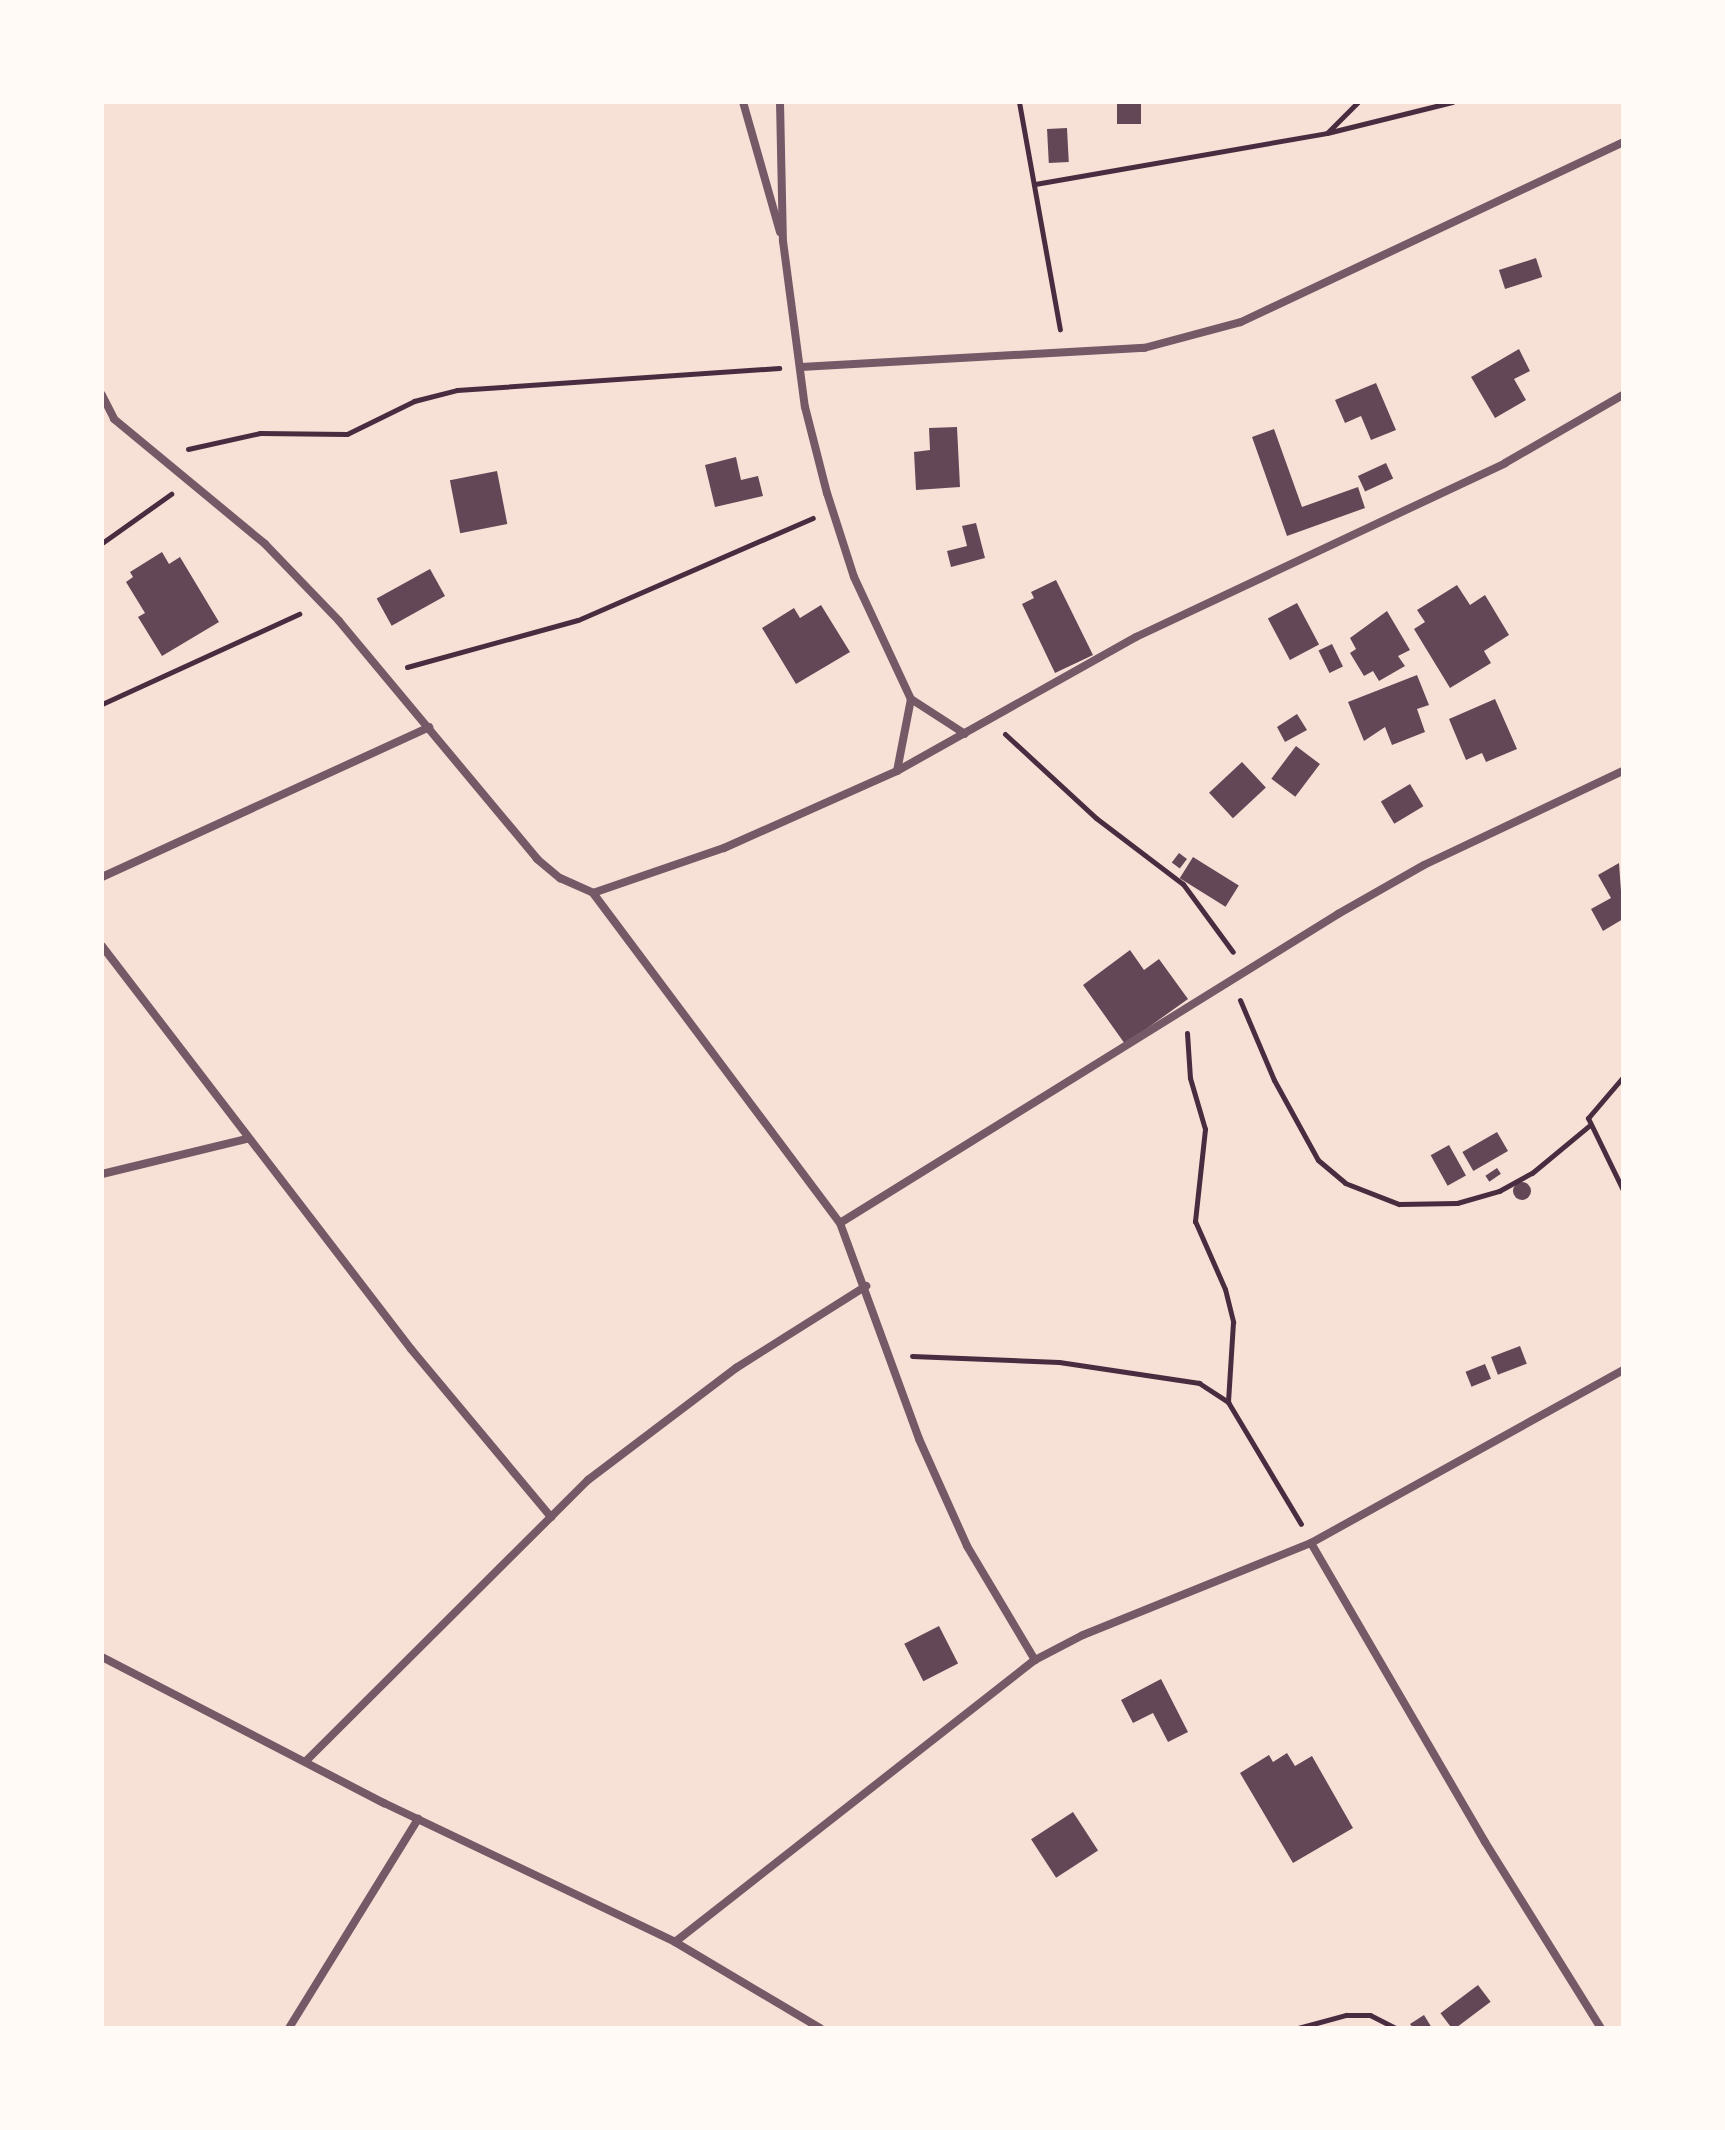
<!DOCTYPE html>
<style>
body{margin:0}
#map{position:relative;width:1725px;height:2130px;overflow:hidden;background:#f7e1d7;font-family:Lato,sans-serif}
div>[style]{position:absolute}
.building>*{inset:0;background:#644757;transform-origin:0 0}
.round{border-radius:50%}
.path>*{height:5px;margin:-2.5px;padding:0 2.5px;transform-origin:2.5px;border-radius:2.5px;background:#4a2c40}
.minor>*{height:8px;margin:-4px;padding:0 4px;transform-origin:4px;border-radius:4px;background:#755966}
span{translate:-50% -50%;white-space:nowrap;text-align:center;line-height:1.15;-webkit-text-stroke:8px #fffaf5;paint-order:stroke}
.frame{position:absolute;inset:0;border:104px solid #fffaf5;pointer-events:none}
</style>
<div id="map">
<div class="building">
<i style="left:1117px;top:102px;width:24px;height:22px"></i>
<i style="left:1067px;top:128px;width:34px;height:20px;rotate:87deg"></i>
<i style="left:1536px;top:258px;width:20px;height:39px;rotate:72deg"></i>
<i style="clip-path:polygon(1519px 349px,1530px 371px,1514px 379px,1526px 400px,1495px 418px,1471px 377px)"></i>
<i style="clip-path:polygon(1376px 383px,1396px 430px,1371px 440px,1361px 416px,1345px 423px,1335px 400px)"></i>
<i style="clip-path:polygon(957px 427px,960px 487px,916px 490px,914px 452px,930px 450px,929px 428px)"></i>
<i style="clip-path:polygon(1274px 429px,1302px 507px,1358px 487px,1365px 508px,1287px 536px,1252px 437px)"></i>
<i style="clip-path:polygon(736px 457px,741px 480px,758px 476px,763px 496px,715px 507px,705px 465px)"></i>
<i style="left:1386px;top:463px;width:17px;height:31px;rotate:65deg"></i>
<i style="left:497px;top:471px;width:54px;height:48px;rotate:79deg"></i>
<i style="clip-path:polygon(976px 523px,985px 558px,951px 567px,947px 551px,967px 546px,962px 526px)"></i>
<i style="clip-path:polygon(162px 552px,169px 564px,180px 557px,219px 622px,162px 656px,138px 617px,145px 613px,126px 582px,133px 577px,130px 572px)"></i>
<i style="left:430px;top:569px;width:31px;height:61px;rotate:61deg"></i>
<i style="clip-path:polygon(1056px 580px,1093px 655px,1055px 673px,1022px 604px,1034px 598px,1031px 592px)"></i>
<i style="clip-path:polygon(1457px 585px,1470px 605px,1485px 595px,1509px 635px,1484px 651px,1491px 663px,1450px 688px,1414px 629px,1425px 622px,1417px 610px)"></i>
<i style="left:1297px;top:603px;width:47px;height:33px;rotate:62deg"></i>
<i style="clip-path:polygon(821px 605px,850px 652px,796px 684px,762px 628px,794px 608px,800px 618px)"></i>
<i style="clip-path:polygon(1387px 611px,1410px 650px,1398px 656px,1405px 666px,1379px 681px,1373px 671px,1364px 676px,1350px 653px,1356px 649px,1350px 638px)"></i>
<i style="left:1332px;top:644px;width:25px;height:15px;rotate:64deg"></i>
<i style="clip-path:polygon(1417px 675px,1429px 705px,1417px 709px,1425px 732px,1392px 745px,1385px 727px,1364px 741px,1348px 702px)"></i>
<i style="clip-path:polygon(1495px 699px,1517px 749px,1486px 762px,1482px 753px,1466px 760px,1449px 719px)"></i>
<i style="clip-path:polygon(1297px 714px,1307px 730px,1285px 742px,1277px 727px)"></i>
<i style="left:1296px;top:746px;width:30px;height:41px;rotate:37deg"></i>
<i style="left:1242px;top:762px;width:35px;height:45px;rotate:47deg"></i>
<i style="left:1410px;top:784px;width:26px;height:34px;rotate:59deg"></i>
<i style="left:1179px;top:853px;width:10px;height:12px;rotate:37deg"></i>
<i style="left:1193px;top:857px;width:54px;height:25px;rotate:32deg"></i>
<i style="clip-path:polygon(1619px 863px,1623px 919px,1603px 931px,1591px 909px,1611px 898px,1598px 875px)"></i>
<i style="clip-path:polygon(1130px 950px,1144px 970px,1159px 959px,1188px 999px,1125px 1044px,1083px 985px)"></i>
<i style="left:1497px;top:1132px;width:22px;height:40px;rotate:60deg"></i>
<i style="left:1449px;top:1145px;width:35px;height:21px;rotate:61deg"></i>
<i style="left:1497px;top:1168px;width:7px;height:14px;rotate:56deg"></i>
<i class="round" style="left:1513px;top:1182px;width:18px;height:18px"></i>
<i style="left:1520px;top:1346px;width:19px;height:31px;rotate:69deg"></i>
<i style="left:1485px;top:1364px;width:16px;height:21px;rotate:68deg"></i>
<i style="left:939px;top:1626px;width:42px;height:39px;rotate:63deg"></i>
<i style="clip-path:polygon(1161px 1679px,1188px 1732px,1168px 1742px,1153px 1713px,1133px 1723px,1121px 1700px)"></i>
<i style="clip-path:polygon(1287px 1753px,1295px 1766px,1312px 1756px,1353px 1828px,1293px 1863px,1240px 1773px,1269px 1755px,1273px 1762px)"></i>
<i style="left:1073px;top:1812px;width:46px;height:50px;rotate:57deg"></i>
<i style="left:1478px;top:1985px;width:21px;height:47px;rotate:53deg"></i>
<i style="clip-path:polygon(1424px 2015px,1432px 2028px,1413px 2028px,1410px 2024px)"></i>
</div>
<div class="path">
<i style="left:1019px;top:102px;width:231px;rotate:79.8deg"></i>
<i style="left:1328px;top:132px;width:42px;rotate:-45deg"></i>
<i style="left:1035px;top:184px;width:296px;rotate:-9.9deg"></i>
<i style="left:1327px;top:133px;width:129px;rotate:-13.9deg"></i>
<i style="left:188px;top:449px;width:74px;rotate:-12.5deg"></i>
<i style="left:260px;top:433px;width:87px;rotate:0.7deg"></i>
<i style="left:347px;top:434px;width:75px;rotate:-26.2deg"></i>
<i style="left:414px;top:401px;width:44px;rotate:-14.3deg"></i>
<i style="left:457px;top:390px;width:323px;rotate:-3.9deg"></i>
<i style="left:102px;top:543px;width:85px;rotate:-35.4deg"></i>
<i style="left:407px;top:667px;width:177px;rotate:-15.4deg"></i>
<i style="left:578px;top:620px;width:256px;rotate:-23.5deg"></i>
<i style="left:102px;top:704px;width:217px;rotate:-24.6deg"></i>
<i style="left:1005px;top:734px;width:124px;rotate:42.7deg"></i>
<i style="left:1096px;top:818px;width:109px;rotate:37.2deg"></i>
<i style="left:1183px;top:884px;width:84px;rotate:53.7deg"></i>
<i style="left:1240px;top:1000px;width:87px;rotate:67deg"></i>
<i style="left:1274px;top:1080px;width:91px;rotate:61.2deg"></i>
<i style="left:1318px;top:1160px;width:35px;rotate:40deg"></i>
<i style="left:1345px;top:1183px;width:58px;rotate:21.3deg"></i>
<i style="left:1399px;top:1204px;width:58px;rotate:-1deg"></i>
<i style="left:1457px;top:1203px;width:44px;rotate:-15.9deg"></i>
<i style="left:1499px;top:1191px;width:38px;rotate:-29deg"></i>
<i style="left:1532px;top:1173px;width:75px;rotate:-39.6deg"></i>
<i style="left:1187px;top:1033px;width:45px;rotate:86.2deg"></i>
<i style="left:1190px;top:1078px;width:53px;rotate:73.6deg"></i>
<i style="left:1205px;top:1129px;width:93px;rotate:96.2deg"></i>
<i style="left:1195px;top:1221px;width:74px;rotate:66.2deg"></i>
<i style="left:1225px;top:1289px;width:34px;rotate:76deg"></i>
<i style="left:1233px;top:1322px;width:80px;rotate:93.6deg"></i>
<i style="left:1623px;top:1077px;width:54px;rotate:130.5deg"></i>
<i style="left:1588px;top:1118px;width:80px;rotate:64.1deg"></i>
<i style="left:912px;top:1356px;width:147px;rotate:2.3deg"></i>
<i style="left:1059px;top:1362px;width:142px;rotate:8.5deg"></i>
<i style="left:1199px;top:1383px;width:35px;rotate:33deg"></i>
<i style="left:1228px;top:1402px;width:142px;rotate:59.1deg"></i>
<i style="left:1298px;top:2028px;width:50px;rotate:-15.2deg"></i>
<i style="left:1346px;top:2015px;width:24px"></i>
<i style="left:1370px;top:2015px;width:28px;rotate:27deg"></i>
</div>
<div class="minor">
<i style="left:743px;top:102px;width:135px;rotate:74.1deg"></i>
<i style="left:780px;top:102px;width:139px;rotate:88.8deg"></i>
<i style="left:783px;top:241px;width:167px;rotate:82.5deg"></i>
<i style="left:805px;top:407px;width:89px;rotate:75.7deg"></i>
<i style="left:827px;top:493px;width:88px;rotate:72.2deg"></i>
<i style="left:854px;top:577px;width:135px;rotate:65deg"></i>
<i style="left:911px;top:699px;width:64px;rotate:32.9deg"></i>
<i style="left:801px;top:367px;width:344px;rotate:-3.2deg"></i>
<i style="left:1144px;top:348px;width:100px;rotate:-15deg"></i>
<i style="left:1241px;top:322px;width:422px;rotate:-25.2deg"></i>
<i style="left:102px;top:395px;width:27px;rotate:63deg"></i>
<i style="left:114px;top:419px;width:196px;rotate:39.6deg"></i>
<i style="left:265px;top:544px;width:107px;rotate:46.1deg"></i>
<i style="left:339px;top:621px;width:310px;rotate:50.2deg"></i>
<i style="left:537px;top:859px;width:30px;rotate:40deg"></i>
<i style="left:560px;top:878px;width:36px;rotate:24deg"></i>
<i style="left:593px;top:893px;width:139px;rotate:-19deg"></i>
<i style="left:724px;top:848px;width:189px;rotate:-24deg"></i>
<i style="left:897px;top:771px;width:274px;rotate:-29.3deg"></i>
<i style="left:1136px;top:637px;width:408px;rotate:-25.2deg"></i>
<i style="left:1505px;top:463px;width:136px;rotate:-30deg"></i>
<i style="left:897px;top:771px;width:73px;rotate:-79deg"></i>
<i style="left:102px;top:877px;width:360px;rotate:-24.6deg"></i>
<i style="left:593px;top:893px;width:412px;rotate:53.2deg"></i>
<i style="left:840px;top:1223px;width:230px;rotate:69.9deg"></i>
<i style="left:919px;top:1439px;width:117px;rotate:65.8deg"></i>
<i style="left:967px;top:1546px;width:133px;rotate:59.2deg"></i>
<i style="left:102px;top:946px;width:508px;rotate:52.52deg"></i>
<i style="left:411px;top:1349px;width:219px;rotate:50.2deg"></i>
<i style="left:102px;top:1174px;width:149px;rotate:-13.6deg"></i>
<i style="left:840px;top:1223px;width:586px;rotate:-31.82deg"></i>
<i style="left:1338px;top:914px;width:99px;rotate:-29.7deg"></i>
<i style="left:1424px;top:865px;width:220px;rotate:-25.3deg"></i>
<i style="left:1311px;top:1543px;width:346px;rotate:59.8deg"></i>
<i style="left:1485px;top:1842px;width:219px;rotate:58.1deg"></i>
<i style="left:102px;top:1657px;width:318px;rotate:27.4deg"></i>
<i style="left:384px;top:1803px;width:322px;rotate:25.5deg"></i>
<i style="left:675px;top:1942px;width:169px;rotate:30.7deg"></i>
<i style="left:307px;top:1760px;width:397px;rotate:-44.9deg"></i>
<i style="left:588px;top:1480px;width:186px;rotate:-37.1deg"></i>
<i style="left:736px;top:1368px;width:154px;rotate:-32.2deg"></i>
<i style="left:675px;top:1942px;width:457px;rotate:-38.1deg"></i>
<i style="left:1035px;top:1660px;width:54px;rotate:-27.5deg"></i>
<i style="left:1083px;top:1635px;width:246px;rotate:-22deg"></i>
<i style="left:1311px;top:1543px;width:357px;rotate:-29deg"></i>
<i style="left:289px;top:2028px;width:246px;rotate:-58.3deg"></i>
</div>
<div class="frame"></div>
</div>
